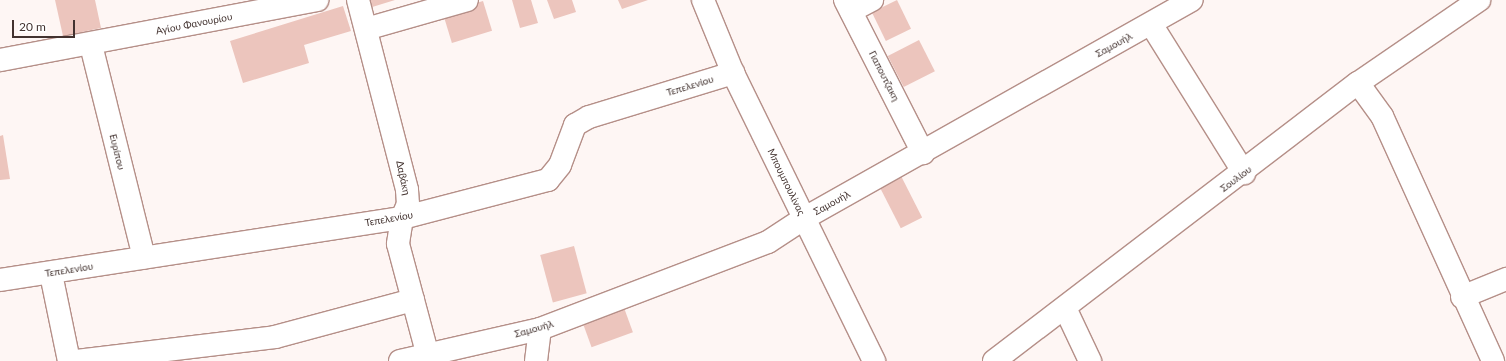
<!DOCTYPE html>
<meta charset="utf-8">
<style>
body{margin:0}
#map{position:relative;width:1506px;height:361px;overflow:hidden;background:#fef6f4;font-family:Lato,sans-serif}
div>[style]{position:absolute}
.building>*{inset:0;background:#ecc5bd;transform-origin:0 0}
.roads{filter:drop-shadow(1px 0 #b58f88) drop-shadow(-1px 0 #b58f88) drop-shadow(0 1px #b58f88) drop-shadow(0 -1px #b58f88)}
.minor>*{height:22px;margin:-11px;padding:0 11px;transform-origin:11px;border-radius:11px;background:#fff}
span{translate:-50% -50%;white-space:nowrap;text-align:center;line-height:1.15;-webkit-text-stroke:3px #fff;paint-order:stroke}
.street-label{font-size:10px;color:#42322f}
.scale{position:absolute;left:12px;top:20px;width:63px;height:18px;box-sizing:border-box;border:2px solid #42322f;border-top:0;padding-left:5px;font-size:12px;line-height:14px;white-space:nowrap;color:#42322f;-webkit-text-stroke:3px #fff;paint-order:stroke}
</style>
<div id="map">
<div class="building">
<i style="clip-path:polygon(55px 0,95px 0,101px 28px,63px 36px)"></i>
<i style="clip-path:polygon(367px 0,395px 0,369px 8px)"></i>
<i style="clip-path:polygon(512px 0,531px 0,538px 23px,520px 28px)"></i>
<i style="clip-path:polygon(547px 0,572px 0,576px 12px,554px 19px)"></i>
<i style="clip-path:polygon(618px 0,648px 0,622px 9px)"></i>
<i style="left:897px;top:0;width:32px;height:28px;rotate:64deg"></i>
<i style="left:483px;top:1px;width:31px;height:42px;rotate:73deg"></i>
<i style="clip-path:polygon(343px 6px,351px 31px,304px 45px,309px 63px,243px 83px,230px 41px)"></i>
<i style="left:919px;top:40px;width:35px;height:35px;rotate:63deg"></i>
<i style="clip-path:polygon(3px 135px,10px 179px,0 180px,0 136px)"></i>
<i style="left:899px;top:172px;width:51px;height:24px;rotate:63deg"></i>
<i style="left:574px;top:246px;width:49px;height:35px;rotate:75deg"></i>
<i style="left:623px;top:305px;width:29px;height:44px;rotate:70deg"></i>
</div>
<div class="roads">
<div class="minor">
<i style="left:358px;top:0;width:196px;rotate:75.5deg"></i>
<i style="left:407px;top:190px;width:14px;rotate:86deg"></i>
<i style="left:408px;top:204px;width:15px;rotate:113deg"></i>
<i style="left:402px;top:218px;width:26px;rotate:99deg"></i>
<i style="left:398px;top:244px;width:116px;rotate:75deg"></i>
<i style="left:703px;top:0;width:79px;rotate:67.7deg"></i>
<i style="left:733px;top:73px;width:321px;rotate:63.9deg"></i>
<i style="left:845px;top:0;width:172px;rotate:63deg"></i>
<i style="left:851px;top:11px;width:24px;rotate:-28deg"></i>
<i style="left:1151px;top:24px;width:176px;rotate:58deg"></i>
<i style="left:366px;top:29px;width:105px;rotate:-16deg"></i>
<i style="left:91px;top:45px;width:219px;rotate:76deg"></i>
<i style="left:0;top:60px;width:323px;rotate:-10.7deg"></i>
<i style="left:1358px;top:83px;width:41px;rotate:54deg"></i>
<i style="left:1382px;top:116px;width:269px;rotate:65.6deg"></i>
<i style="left:51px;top:274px;width:89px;rotate:78.3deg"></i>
<i style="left:0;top:280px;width:407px;rotate:-8.8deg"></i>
<i style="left:402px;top:218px;width:151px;rotate:-14.6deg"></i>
<i style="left:548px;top:180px;width:19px;rotate:-51deg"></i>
<i style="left:560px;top:165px;width:43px;rotate:-69.4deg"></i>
<i style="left:575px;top:125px;width:16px;rotate:-30deg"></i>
<i style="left:589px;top:117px;width:151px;rotate:-17deg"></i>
<i style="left:1462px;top:297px;width:48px;rotate:-22.2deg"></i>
<i style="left:1065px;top:308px;width:59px;rotate:64.7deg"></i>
<i style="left:75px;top:361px;width:201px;rotate:-6.8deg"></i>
<i style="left:275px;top:337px;width:143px;rotate:-15deg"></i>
<i style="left:400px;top:361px;width:144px;rotate:-12.9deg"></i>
<i style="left:540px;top:329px;width:244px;rotate:-20.9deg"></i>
<i style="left:768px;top:242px;width:42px;rotate:-33.3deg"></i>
<i style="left:803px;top:219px;width:446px;rotate:-29.4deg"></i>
<i style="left:536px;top:361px;width:32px;rotate:-83deg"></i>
<i style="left:994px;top:361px;width:458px;rotate:-37.4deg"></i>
<i style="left:1358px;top:83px;width:147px;rotate:-34.4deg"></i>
</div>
</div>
<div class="street-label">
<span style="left:194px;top:24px;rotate:-11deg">Αγίου Φανουρίου</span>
<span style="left:1114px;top:45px;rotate:-29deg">Σαμουήλ</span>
<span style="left:884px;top:76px;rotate:63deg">Γιαπουτζακη</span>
<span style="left:690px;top:86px;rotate:-17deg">Τεπελενίου</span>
<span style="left:117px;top:152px;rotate:76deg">Ευρίπου</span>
<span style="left:403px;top:178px;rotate:78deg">Δαβάκη</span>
<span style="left:1236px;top:179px;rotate:-37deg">Σουλίου</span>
<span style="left:786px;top:182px;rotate:64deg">Μπουμπουλίνας</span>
<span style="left:832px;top:203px;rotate:-29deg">Σαμουήλ</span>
<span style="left:389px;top:219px;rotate:-10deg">Τεπελενίου</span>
<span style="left:69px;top:270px;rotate:-9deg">Τεπελενίου</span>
<span style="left:534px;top:329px;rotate:-16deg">Σαμουήλ</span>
</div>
<div class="scale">20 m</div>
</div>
